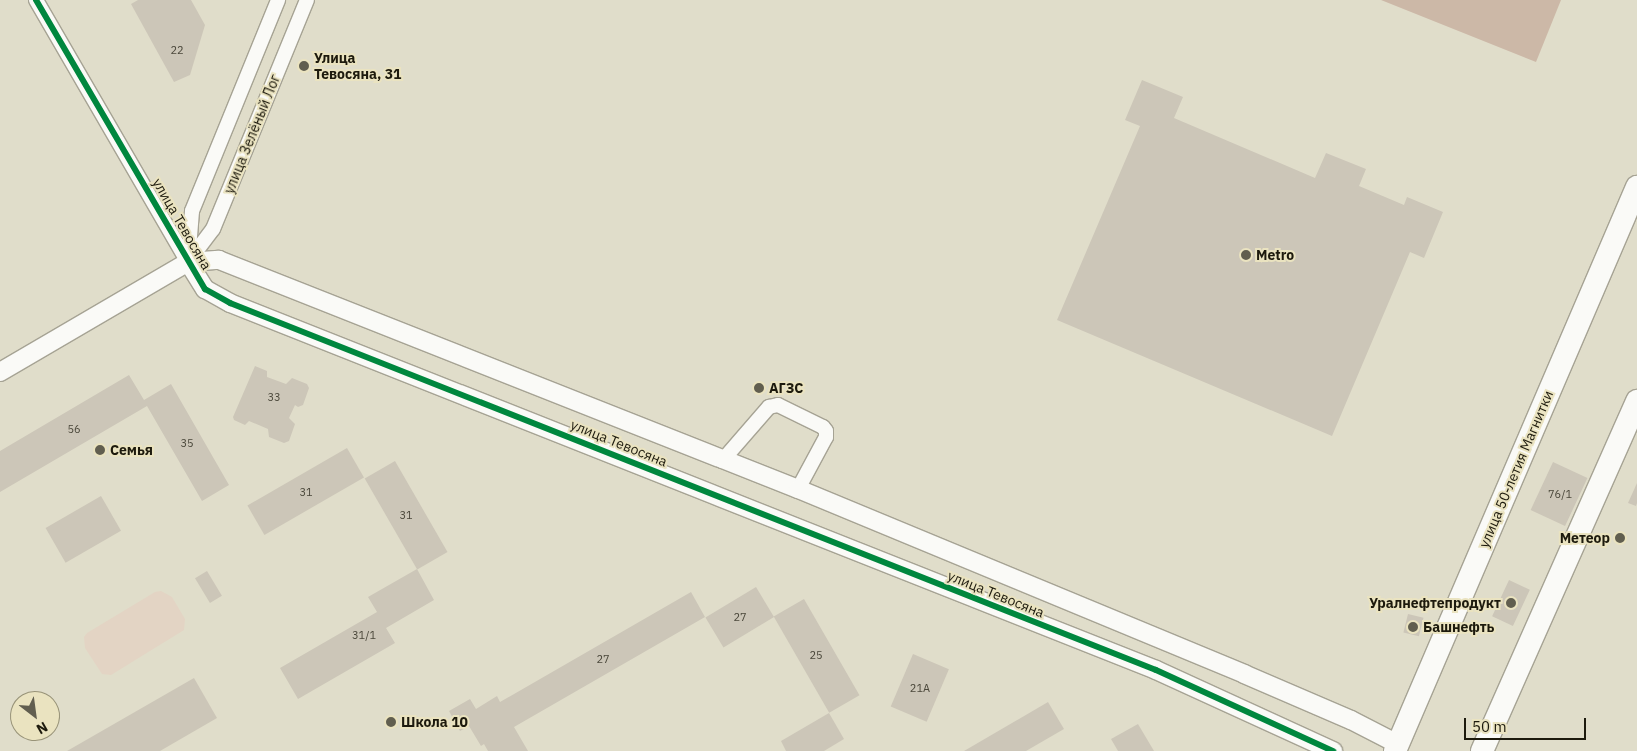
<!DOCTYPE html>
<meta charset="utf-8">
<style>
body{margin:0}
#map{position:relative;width:1637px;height:751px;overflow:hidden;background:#e0ddca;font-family:"IBM Plex Sans",sans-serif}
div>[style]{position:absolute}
.green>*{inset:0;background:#e3d4c4}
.forest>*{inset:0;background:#ccb8a7}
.building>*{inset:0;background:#ccc6b8;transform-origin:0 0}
.roads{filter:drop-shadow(1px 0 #a6a394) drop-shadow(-1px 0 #a6a394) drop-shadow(0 1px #a6a394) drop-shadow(0 -1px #a6a394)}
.minor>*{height:14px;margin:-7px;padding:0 7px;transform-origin:7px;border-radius:7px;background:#fafaf7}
.tertiary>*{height:18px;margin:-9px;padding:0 9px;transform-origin:9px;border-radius:9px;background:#fafaf7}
.primary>*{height:22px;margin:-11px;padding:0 11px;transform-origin:11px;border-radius:11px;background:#fafaf7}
.cycleway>*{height:6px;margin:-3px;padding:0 3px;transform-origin:3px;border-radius:3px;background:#00873e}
.dots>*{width:14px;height:14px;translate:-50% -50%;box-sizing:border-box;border:2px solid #eae3c0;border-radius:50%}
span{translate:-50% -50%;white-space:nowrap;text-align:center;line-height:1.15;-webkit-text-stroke:4px #eae3c0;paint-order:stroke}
.number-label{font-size:11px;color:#4a473a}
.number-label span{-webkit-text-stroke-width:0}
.poi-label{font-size:14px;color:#1d1a0d;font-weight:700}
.left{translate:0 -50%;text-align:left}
.right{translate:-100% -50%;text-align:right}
.street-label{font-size:14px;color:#1d1a0d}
.north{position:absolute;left:10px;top:691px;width:50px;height:50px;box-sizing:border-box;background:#eae3c0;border:1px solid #989378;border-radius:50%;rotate:150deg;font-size:14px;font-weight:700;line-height:20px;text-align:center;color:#1d1a0d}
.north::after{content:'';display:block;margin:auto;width:18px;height:22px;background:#615e4f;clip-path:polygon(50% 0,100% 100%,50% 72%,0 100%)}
.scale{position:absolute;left:1464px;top:718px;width:122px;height:22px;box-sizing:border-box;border:2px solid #1d1a0d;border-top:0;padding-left:6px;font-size:15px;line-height:18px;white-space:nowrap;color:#1d1a0d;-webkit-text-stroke:4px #eae3c0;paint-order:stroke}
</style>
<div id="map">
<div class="green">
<i style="clip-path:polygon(161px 591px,172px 597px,185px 619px,184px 630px,111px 675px,102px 674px,85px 648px,84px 637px,87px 633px,155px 592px)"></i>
</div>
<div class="forest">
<i style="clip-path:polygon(1381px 0,1561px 0,1536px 62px)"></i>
</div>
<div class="building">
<i style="clip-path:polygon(138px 0,191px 0,205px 25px,190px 75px,174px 82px,131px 4px)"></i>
<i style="clip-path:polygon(1142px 80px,1183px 97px,1174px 118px,1315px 178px,1326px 153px,1366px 169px,1359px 186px,1404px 205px,1407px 197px,1443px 212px,1424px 258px,1410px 252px,1332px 436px,1057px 320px,1140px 126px,1125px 120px)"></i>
<i style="clip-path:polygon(255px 366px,267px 371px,267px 377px,286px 384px,292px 378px,307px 384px,309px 388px,303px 405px,298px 407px,295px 405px,289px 418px,295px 424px,289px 441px,284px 443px,269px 437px,268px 429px,249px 421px,245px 425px,234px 420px,233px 417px)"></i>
<i style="clip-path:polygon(129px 375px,144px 400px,171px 384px,229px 485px,202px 501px,147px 406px,0 492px,0 451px)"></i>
<i style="left:347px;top:448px;width:34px;height:115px;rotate:60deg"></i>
<i style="left:395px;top:461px;width:105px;height:35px;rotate:60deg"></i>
<i style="left:1553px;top:462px;width:38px;height:53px;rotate:25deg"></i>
<i style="clip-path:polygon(1637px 483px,1637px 503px,1636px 506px,1628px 503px)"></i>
<i style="left:101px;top:496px;width:40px;height:64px;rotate:60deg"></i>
<i style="clip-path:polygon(417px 569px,434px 600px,386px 628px,395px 643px,298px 699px,280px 668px,377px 612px,368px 597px)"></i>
<i style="left:207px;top:571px;width:29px;height:14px;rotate:59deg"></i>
<i style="left:1509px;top:580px;width:23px;height:40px;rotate:25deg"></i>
<i style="left:756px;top:587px;width:35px;height:59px;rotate:59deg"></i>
<i style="clip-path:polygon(691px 592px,705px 617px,514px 727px,528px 751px,488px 751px,484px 744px,481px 746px,469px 726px,460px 731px,449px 711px,470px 699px,476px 709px,497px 696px,500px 702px)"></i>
<i style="left:804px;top:599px;width:111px;height:35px;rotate:60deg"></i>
<i style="left:1408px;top:614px;width:16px;height:19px;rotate:14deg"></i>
<i style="left:913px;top:654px;width:39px;height:57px;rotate:23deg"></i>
<i style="clip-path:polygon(194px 678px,217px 718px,160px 751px,67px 751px)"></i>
<i style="clip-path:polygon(1048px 702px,1064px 729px,1026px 751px,964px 751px)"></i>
<i style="clip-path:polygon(829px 713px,844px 739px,824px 751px,786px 751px,781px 741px)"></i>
<i style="clip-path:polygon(1138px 724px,1154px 751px,1118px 751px,1111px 739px)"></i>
</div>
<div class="roads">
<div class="minor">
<i style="left:36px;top:0;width:303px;rotate:59.9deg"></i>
<i style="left:188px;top:262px;width:41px;rotate:-52.9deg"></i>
<i style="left:213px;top:229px;width:248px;rotate:-67.7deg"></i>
<i style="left:188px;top:262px;width:51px;rotate:-85.5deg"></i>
<i style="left:192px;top:211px;width:228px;rotate:-67.8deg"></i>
<i style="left:722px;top:461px;width:72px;rotate:-49deg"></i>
<i style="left:769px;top:407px;width:9px;rotate:-13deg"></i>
<i style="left:778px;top:405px;width:50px;rotate:26.1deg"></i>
<i style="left:823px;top:427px;width:5px;rotate:53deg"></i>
<i style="left:826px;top:431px;width:6px;rotate:90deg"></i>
<i style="left:826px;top:437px;width:59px;rotate:118.3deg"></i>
</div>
<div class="tertiary">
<i style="left:188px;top:262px;width:32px;rotate:58deg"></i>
<i style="left:205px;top:289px;width:29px;rotate:29deg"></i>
<i style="left:230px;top:303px;width:996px;rotate:21.62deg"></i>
<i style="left:1156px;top:670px;width:195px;rotate:24.6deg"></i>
<i style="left:0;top:372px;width:218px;rotate:-30.3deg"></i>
<i style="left:188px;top:262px;width:31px;rotate:-4deg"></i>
<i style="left:219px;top:260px;width:623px;rotate:21.58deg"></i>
<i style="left:798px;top:489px;width:483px;rotate:22.5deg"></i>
<i style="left:1244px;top:674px;width:116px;rotate:23.3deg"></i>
<i style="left:1351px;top:720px;width:53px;rotate:27.1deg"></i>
</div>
<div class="primary">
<i style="left:1395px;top:751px;width:614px;rotate:-66.78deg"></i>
<i style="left:1482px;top:751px;width:383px;rotate:-66.1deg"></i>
</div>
</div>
<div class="cycleway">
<i style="left:36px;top:0;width:335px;rotate:59.7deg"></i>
<i style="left:205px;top:289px;width:29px;rotate:29deg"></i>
<i style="left:230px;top:303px;width:996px;rotate:21.62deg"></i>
<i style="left:1156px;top:670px;width:195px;rotate:24.6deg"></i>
</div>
<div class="dots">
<i style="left:304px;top:66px;background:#615e4f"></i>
<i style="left:1246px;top:255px;background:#615e4f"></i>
<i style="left:759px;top:388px;background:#615e4f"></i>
<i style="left:100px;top:450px;background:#615e4f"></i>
<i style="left:1620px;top:538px;background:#615e4f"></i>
<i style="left:1511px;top:603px;background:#615e4f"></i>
<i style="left:1413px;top:627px;background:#615e4f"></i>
<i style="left:391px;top:722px;background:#615e4f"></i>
</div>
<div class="number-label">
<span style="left:177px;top:50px">22</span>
<span style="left:274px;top:397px">33</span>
<span style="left:74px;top:429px">56</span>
<span style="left:187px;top:443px">35</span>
<span style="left:306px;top:492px">31</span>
<span style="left:1560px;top:494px">76/1</span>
<span style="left:406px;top:515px">31</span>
<span style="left:740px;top:617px">27</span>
<span style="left:364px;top:635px">31/1</span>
<span style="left:816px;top:655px">25</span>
<span style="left:603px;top:659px">27</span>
<span style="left:920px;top:688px">21А</span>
</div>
<div class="poi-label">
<span class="left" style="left:314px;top:66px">Улица<br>Тевосяна, 31</span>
<span class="left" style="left:1256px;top:255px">Metro</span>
<span class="left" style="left:769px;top:388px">АГЗС</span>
<span class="left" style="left:110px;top:450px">Семья</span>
<span class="right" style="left:1610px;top:538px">Метеор</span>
<span class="right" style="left:1501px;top:603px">Уралнефтепродукт</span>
<span class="left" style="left:1423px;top:627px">Башнефть</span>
<span class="left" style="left:401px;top:722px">Школа 10</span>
</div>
<div class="street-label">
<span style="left:252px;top:134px;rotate:-68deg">улица Зелёный Лог</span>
<span style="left:182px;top:224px;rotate:60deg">улица Тевосяна</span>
<span style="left:619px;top:443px;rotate:22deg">улица Тевосяна</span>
<span style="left:1516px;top:469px;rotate:-67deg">улица 50-летия Магнитки</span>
<span style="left:996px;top:594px;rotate:22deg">улица Тевосяна</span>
</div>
<div class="north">N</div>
<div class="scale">50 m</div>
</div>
